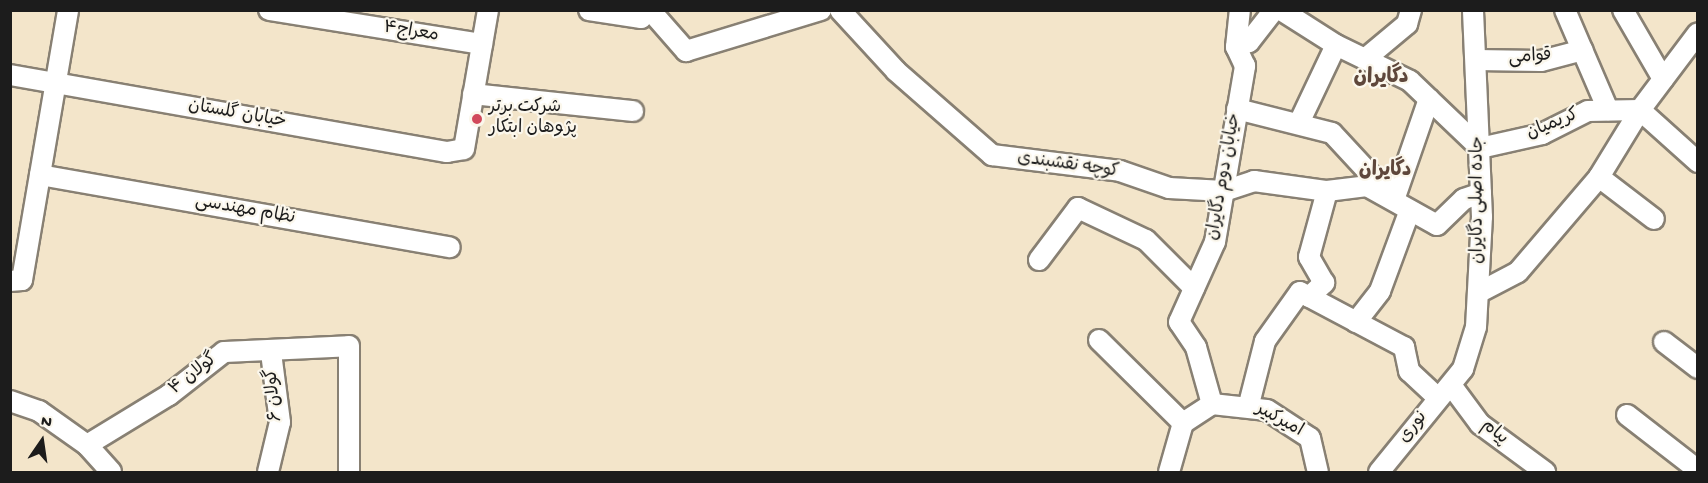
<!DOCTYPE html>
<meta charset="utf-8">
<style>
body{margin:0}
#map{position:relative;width:1708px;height:483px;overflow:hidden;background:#f3e5ca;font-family:"Gochi Hand","Playpen Sans Arabic",sans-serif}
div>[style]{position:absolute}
.roads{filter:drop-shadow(2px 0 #888073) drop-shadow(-2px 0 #888073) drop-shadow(0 2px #888073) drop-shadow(0 -2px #888073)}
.minor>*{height:20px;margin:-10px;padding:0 10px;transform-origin:10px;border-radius:10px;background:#fff}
.dots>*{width:16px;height:16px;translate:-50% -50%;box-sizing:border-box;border:3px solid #fbf7ec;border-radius:50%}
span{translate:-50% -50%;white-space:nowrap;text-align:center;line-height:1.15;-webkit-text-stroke:4.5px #fbf7ec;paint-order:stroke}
.street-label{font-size:18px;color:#1c1c1c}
.poi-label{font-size:18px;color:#1c1c1c}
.left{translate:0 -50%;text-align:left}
.neighbourhood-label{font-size:20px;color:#5e473b;font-weight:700}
.quarter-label{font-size:21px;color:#5e473b;font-weight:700}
.frame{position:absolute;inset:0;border:12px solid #1c1c1c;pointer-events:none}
.north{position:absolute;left:12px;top:411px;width:60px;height:60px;-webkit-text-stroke:4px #fbf7ec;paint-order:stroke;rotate:13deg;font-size:16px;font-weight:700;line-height:24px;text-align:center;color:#1c1c1c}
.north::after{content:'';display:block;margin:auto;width:21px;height:27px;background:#1c1c1c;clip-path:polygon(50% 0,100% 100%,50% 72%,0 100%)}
</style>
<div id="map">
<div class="roads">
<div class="minor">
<i style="left:269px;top:10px;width:216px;rotate:9.1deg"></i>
<i style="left:589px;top:10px;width:53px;rotate:8.7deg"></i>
<i style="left:641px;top:18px;width:8px;rotate:-90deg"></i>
<i style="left:650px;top:10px;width:55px;rotate:48.7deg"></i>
<i style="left:686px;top:51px;width:141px;rotate:-16.9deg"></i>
<i style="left:840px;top:10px;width:83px;rotate:47.4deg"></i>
<i style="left:896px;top:71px;width:128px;rotate:41.2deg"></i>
<i style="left:992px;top:155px;width:129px;rotate:7.1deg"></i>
<i style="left:1120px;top:171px;width:52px;rotate:19.1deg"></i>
<i style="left:1169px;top:188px;width:55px;rotate:3.1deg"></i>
<i style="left:1224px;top:191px;width:32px;rotate:-18deg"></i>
<i style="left:1254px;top:181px;width:74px;rotate:7.8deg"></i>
<i style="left:1327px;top:191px;width:40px;rotate:-7.1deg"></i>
<i style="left:1367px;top:186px;width:80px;rotate:29.1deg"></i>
<i style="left:1437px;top:225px;width:37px;rotate:-44deg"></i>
<i style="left:1464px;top:199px;width:18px;rotate:-19deg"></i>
<i style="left:1281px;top:10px;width:65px;rotate:32.5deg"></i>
<i style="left:1336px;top:45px;width:82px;rotate:25.9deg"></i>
<i style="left:1410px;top:81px;width:97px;rotate:43.7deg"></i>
<i style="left:1480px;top:148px;width:64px;rotate:-12.7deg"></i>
<i style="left:1542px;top:134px;width:51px;rotate:-26.6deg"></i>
<i style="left:1588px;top:111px;width:52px;rotate:-1.1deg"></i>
<i style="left:1640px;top:110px;width:96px;rotate:-53deg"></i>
<i style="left:1565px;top:10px;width:109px;rotate:66.7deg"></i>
<i style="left:1623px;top:10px;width:80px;rotate:59.9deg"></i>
<i style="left:1236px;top:47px;width:14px;rotate:-21deg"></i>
<i style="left:1249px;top:42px;width:41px;rotate:-52deg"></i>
<i style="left:1365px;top:59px;width:55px;rotate:-39.8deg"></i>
<i style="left:1407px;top:24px;width:15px;rotate:-74deg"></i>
<i style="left:1476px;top:60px;width:65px;rotate:0.9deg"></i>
<i style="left:1541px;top:61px;width:43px;rotate:-14.7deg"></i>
<i style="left:10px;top:75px;width:444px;rotate:10deg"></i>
<i style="left:447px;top:152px;width:17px;rotate:-10deg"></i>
<i style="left:464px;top:149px;width:141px;rotate:-80.2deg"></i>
<i style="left:473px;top:94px;width:161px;rotate:6.1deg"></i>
<i style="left:1237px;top:109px;width:98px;rotate:14.2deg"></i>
<i style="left:1332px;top:133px;width:91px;rotate:47.2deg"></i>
<i style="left:1394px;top:200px;width:107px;rotate:-70.9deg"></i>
<i style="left:1299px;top:123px;width:86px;rotate:-64.6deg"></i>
<i style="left:40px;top:175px;width:416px;rotate:10deg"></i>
<i style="left:1599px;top:177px;width:69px;rotate:37.4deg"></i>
<i style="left:1039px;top:260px;width:65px;rotate:-53.1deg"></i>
<i style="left:1078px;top:208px;width:75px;rotate:25.2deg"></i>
<i style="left:1146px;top:240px;width:68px;rotate:45deg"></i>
<i style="left:10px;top:281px;width:12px;rotate:-5deg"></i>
<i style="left:22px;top:280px;width:274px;rotate:-80.3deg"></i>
<i style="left:1478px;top:293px;width:45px;rotate:-27.7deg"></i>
<i style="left:1518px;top:272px;width:125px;rotate:-49.5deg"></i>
<i style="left:1599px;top:177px;width:79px;rotate:-58.5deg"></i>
<i style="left:1640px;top:110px;width:78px;rotate:41.9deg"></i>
<i style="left:1309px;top:297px;width:21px;rotate:-43deg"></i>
<i style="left:1324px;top:283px;width:30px;rotate:-120deg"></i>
<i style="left:1309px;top:257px;width:68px;rotate:-74.7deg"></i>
<i style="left:1356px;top:322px;width:39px;rotate:-52deg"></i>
<i style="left:1380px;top:291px;width:86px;rotate:-69.7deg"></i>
<i style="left:1099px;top:340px;width:118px;rotate:44.7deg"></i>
<i style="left:1664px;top:342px;width:43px;rotate:37.4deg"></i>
<i style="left:1451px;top:385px;width:49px;rotate:53.4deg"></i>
<i style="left:1480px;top:424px;width:81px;rotate:36.4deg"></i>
<i style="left:10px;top:401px;width:31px;rotate:19deg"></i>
<i style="left:39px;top:411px;width:59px;rotate:35.3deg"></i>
<i style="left:87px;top:445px;width:96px;rotate:-31.4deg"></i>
<i style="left:169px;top:395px;width:70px;rotate:-38deg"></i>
<i style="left:224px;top:352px;width:125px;rotate:-2.7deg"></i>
<i style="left:349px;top:346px;width:126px;rotate:90deg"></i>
<i style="left:1212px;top:404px;width:59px;rotate:-105.7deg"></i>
<i style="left:1196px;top:347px;width:30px;rotate:-124deg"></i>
<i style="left:1179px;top:322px;width:88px;rotate:-65.8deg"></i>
<i style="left:1215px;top:242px;width:179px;rotate:-80.3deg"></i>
<i style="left:1245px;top:66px;width:21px;rotate:-115deg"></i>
<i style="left:1236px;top:47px;width:37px;rotate:-84deg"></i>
<i style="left:1212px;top:404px;width:55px;rotate:6.2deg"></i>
<i style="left:1267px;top:410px;width:51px;rotate:33.1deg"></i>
<i style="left:1310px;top:438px;width:35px;rotate:77deg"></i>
<i style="left:1249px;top:404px;width:65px;rotate:-75.7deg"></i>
<i style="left:1265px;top:341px;width:60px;rotate:-54.5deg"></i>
<i style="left:1300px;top:292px;width:118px;rotate:27.9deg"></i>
<i style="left:1404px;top:347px;width:25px;rotate:78deg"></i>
<i style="left:1409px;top:371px;width:40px;rotate:43deg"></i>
<i style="left:1627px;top:415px;width:90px;rotate:37.8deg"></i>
<i style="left:87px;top:445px;width:36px;rotate:48deg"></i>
<i style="left:268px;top:472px;width:51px;rotate:-76.5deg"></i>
<i style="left:280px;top:422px;width:70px;rotate:-97.4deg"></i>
<i style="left:1169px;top:472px;width:51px;rotate:-74.1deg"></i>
<i style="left:1183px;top:423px;width:35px;rotate:-33deg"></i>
<i style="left:1379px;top:472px;width:133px;rotate:-50.8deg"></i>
<i style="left:1463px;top:369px;width:44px;rotate:-72.8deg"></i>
<i style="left:1476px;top:327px;width:110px;rotate:-86.9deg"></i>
<i style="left:1482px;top:217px;width:207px;rotate:-92.5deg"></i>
</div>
</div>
<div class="dots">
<i style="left:477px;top:119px;background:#d1495b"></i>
</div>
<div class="street-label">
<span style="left:411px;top:33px;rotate:9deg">معراج۴</span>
<span style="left:1530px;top:58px;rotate:-4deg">قوامی</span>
<span style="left:237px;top:115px;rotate:10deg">خیابان گلستان</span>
<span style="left:1553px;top:125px;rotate:-22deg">کریمیان</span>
<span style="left:1068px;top:166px;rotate:8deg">کوچه نقشبندی</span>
<span style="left:1225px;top:177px;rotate:-80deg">خیابان دوم دگایران</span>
<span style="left:1479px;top:200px;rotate:-90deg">جاده اصلی دگایران</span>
<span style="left:245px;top:211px;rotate:10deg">نظام مهندسی</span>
<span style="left:194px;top:375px;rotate:-38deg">گولان ۴</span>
<span style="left:275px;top:395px;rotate:-95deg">گولان ۶</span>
<span style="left:1279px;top:421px;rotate:29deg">امیرکبیر</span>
<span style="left:1414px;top:428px;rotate:-52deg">نوری</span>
<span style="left:1494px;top:433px;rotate:39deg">پیام</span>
</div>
<div class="poi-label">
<span class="left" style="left:489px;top:119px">شرکت برتر<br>پژوهان ابتکار</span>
</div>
<div class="neighbourhood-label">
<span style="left:1385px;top:171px">دگایران</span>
</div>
<div class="quarter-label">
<span style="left:1381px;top:79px">دگایران</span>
</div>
<div class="frame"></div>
<div class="north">N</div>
</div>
